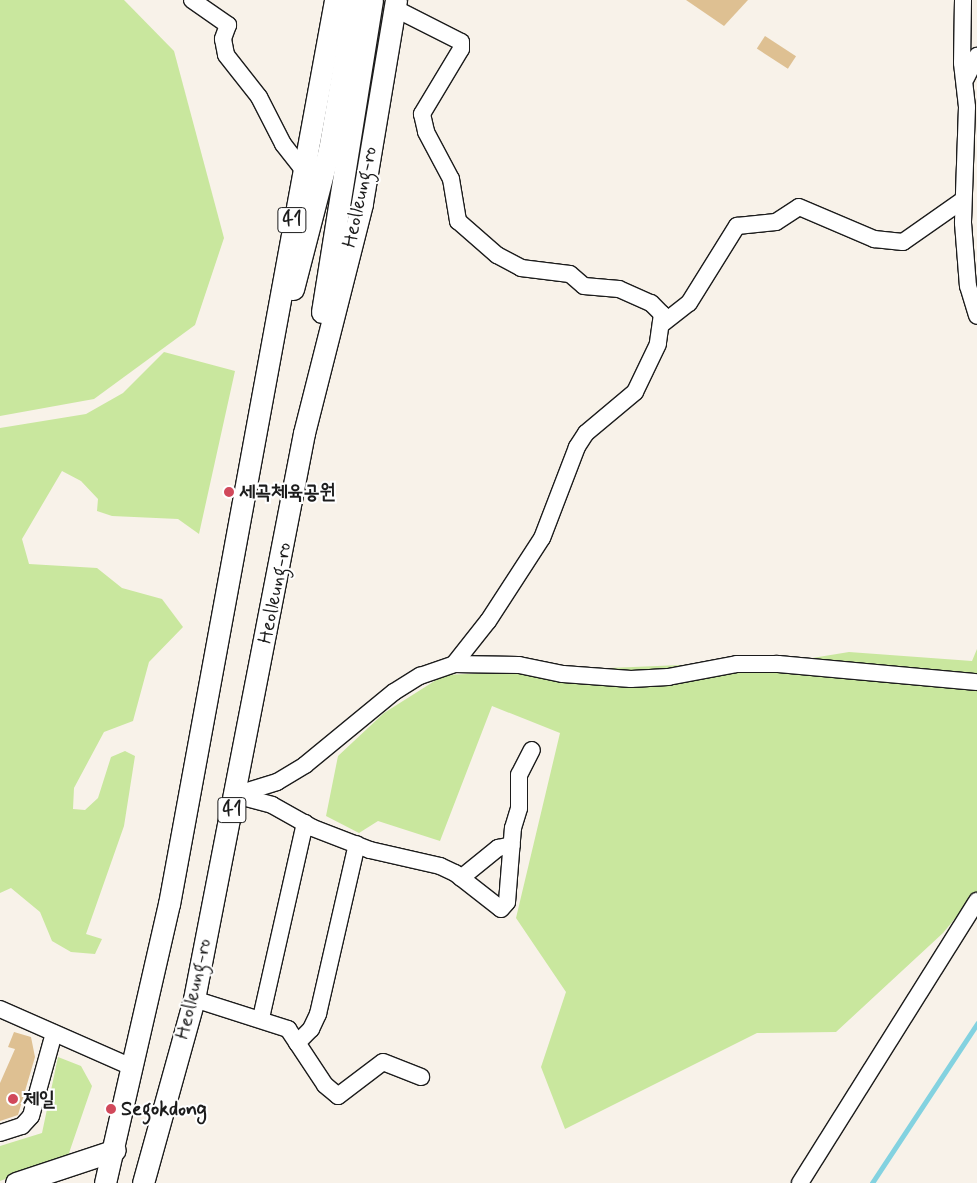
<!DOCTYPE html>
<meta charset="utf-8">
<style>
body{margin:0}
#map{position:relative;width:977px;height:1183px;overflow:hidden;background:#f8f2e9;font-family:Mynerve,"Poor Story",sans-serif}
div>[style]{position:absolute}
.green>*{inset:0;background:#c9e79e}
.stream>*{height:4.5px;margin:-2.25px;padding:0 2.25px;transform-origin:2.25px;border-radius:2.25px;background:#83d2e0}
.building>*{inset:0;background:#dec092;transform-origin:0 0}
.roads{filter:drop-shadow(1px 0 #1c1c1c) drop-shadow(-1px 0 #1c1c1c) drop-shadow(0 1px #1c1c1c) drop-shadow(0 -1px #1c1c1c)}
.minor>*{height:16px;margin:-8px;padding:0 8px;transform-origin:8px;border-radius:8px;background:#fff}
.major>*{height:21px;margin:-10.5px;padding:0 10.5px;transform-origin:10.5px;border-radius:10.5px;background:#fff}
.dots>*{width:14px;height:14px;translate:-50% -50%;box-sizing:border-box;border:2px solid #fff;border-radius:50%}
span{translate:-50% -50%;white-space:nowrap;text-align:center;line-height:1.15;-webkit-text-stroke:4px #fff;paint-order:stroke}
.shield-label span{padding:1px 4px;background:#fff;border:1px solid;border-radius:4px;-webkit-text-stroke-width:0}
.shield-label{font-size:19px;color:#1c1c1c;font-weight:700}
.street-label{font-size:20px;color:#1c1c1c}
.poi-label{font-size:20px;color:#1c1c1c;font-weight:700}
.left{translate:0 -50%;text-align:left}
</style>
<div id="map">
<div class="green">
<i style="clip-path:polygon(0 0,124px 0,174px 51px,224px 238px,195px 325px,94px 399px,0 416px)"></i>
<i style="clip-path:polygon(164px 352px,235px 371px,199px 534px,178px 519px,112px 516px,97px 511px,98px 499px,81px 481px,62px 471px,22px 539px,29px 564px,97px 568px,122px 588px,162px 599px,183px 627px,149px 662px,133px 721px,104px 732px,74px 788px,73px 809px,85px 810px,98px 798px,111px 757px,125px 751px,135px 756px,124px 826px,86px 934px,102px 939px,95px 954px,71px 952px,52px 941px,40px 912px,11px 888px,0 893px,0 428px,86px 414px,123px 393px)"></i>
<i style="clip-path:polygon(977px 649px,977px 892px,943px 933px,836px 1032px,757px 1033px,565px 1129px,541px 1067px,566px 992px,516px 918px,560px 733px,492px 706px,440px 841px,378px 821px,359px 833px,326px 816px,338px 756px,384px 713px,444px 675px,800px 660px,849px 652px,972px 661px)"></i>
<i style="clip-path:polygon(58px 1057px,81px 1066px,92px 1086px,68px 1156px,0 1181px,0 1146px,42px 1133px)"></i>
</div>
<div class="stream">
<i style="left:872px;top:1183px;width:191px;rotate:-56.6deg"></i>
</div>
<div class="building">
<i style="clip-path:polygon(686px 0,748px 0,724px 26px)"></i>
<i style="left:765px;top:36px;width:37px;height:15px;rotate:33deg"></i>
<i style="clip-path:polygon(14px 1032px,31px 1037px,35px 1057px,18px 1115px,0 1121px,0 1083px,15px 1049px,8px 1047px)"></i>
</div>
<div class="roads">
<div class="minor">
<i style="left:192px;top:0;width:44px;rotate:34.8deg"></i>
<i style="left:228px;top:25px;width:15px;rotate:110deg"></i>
<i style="left:223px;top:39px;width:16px;rotate:79deg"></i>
<i style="left:226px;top:55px;width:53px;rotate:51.8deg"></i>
<i style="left:259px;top:97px;width:53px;rotate:62.9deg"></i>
<i style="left:283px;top:144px;width:31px;rotate:52deg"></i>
<i style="left:963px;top:0;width:63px;rotate:90.9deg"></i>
<i style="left:962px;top:63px;width:44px;rotate:83.5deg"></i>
<i style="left:967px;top:107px;width:116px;rotate:92deg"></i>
<i style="left:963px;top:223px;width:63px;rotate:85.5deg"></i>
<i style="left:968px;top:286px;width:31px;rotate:73deg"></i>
<i style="left:394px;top:8px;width:75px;rotate:26.9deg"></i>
<i style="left:461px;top:42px;width:7px;rotate:90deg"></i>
<i style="left:461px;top:49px;width:76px;rotate:121deg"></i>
<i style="left:422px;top:114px;width:18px;rotate:77deg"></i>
<i style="left:426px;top:132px;width:53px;rotate:62deg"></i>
<i style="left:451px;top:179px;width:43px;rotate:80.5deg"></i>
<i style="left:458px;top:221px;width:52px;rotate:41.1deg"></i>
<i style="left:497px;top:255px;width:27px;rotate:28deg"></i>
<i style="left:521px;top:268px;width:49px;rotate:7deg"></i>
<i style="left:570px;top:274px;width:18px;rotate:41deg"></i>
<i style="left:584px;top:286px;width:35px;rotate:5deg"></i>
<i style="left:619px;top:289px;width:35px;rotate:24deg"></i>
<i style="left:651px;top:303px;width:16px;rotate:45deg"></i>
<i style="left:662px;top:314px;width:30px;rotate:98deg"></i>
<i style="left:658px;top:344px;width:53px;rotate:115.6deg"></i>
<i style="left:635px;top:392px;width:64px;rotate:140.1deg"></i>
<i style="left:586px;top:433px;width:17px;rotate:123deg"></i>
<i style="left:577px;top:447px;width:97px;rotate:111deg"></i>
<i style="left:542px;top:538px;width:99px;rotate:123deg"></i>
<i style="left:488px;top:621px;width:55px;rotate:128.3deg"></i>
<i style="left:966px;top:78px;width:25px;rotate:-63deg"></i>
<i style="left:662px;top:324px;width:34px;rotate:-38deg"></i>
<i style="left:689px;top:303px;width:91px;rotate:-58.1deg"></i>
<i style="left:737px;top:226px;width:39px;rotate:-6deg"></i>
<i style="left:776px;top:222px;width:27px;rotate:-33deg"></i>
<i style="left:799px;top:207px;width:82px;rotate:23.1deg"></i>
<i style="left:874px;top:239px;width:29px;rotate:6deg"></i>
<i style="left:903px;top:242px;width:73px;rotate:-35deg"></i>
<i style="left:235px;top:795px;width:44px;rotate:-17.2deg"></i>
<i style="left:277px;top:782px;width:33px;rotate:-31deg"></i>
<i style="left:305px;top:765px;width:115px;rotate:-39.4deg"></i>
<i style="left:394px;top:692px;width:31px;rotate:-32deg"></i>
<i style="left:420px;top:676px;width:36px;rotate:-19deg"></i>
<i style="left:454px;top:664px;width:65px;rotate:0.9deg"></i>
<i style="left:519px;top:665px;width:45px;rotate:11.6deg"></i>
<i style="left:563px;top:674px;width:68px;rotate:4.2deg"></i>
<i style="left:631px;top:679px;width:37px;rotate:-3deg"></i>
<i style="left:668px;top:677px;width:70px;rotate:-10.7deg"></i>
<i style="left:737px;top:664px;width:41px"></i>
<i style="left:778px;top:664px;width:200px;rotate:5.2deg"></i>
<i style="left:235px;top:795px;width:38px;rotate:15deg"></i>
<i style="left:272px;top:805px;width:47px;rotate:29.3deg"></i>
<i style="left:313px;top:828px;width:61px;rotate:21.1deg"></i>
<i style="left:370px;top:850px;width:72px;rotate:12.9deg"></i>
<i style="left:440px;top:866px;width:17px;rotate:25deg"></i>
<i style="left:455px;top:873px;width:58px;rotate:38deg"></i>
<i style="left:501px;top:909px;width:9px;rotate:-49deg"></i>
<i style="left:507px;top:902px;width:74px;rotate:-85.4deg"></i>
<i style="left:513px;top:828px;width:21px;rotate:-73deg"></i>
<i style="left:519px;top:808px;width:33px;rotate:-90deg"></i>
<i style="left:519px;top:775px;width:28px;rotate:-63deg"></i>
<i style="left:461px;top:878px;width:48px;rotate:-39deg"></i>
<i style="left:498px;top:848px;width:14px;rotate:-12deg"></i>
<i style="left:194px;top:999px;width:99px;rotate:17.7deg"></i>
<i style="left:288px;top:1029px;width:67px;rotate:56.5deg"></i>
<i style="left:325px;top:1085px;width:17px;rotate:40deg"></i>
<i style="left:338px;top:1096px;width:56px;rotate:-37.1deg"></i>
<i style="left:383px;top:1062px;width:41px;rotate:21.5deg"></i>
<i style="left:0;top:1009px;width:146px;rotate:23.8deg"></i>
<i style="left:261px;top:1018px;width:200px;rotate:-77.3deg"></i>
<i style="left:297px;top:1043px;width:20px;rotate:-45deg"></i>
<i style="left:311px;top:1029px;width:17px;rotate:-65deg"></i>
<i style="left:318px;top:1014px;width:174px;rotate:-77.1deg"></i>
<i style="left:0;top:1133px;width:23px;rotate:-18deg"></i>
<i style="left:22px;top:1126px;width:13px;rotate:-48deg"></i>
<i style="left:31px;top:1116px;width:86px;rotate:-74.5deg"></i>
<i style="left:800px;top:1183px;width:333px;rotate:-57.9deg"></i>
</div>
<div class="major">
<i style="left:293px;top:289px;width:144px;rotate:-75.5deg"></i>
<i style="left:329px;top:150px;width:152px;rotate:-80.2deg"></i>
<i style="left:322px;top:312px;width:316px;rotate:-80.9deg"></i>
<i style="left:16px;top:1183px;width:104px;rotate:-18.4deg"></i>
<i style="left:105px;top:1183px;width:286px;rotate:-77.1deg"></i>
<i style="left:169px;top:904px;width:919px;rotate:-79.59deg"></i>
<i style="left:143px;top:1183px;width:191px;rotate:-74.5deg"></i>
<i style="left:194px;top:999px;width:577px;rotate:-79deg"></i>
<i style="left:304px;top:433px;width:237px;rotate:-75.8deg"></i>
<i style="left:362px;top:203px;width:206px;rotate:-80.5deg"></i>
</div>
</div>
<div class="dots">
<i style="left:229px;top:492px;background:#d1495b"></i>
<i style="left:13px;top:1099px;background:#d1495b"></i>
<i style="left:111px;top:1109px;background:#d1495b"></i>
</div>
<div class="shield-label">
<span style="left:292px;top:220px">41</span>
<span style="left:232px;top:810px">41</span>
</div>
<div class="street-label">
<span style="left:360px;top:197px;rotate:-78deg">Heolleung-ro</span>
<span style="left:275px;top:593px;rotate:-79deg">Heolleung-ro</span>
<span style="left:194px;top:989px;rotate:-77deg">Heolleung-ro</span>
</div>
<div class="poi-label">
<span class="left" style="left:239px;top:492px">세곡체육공원</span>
<span class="left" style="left:23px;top:1099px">제일</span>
<span class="left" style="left:121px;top:1109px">Segokdong</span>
</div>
</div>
